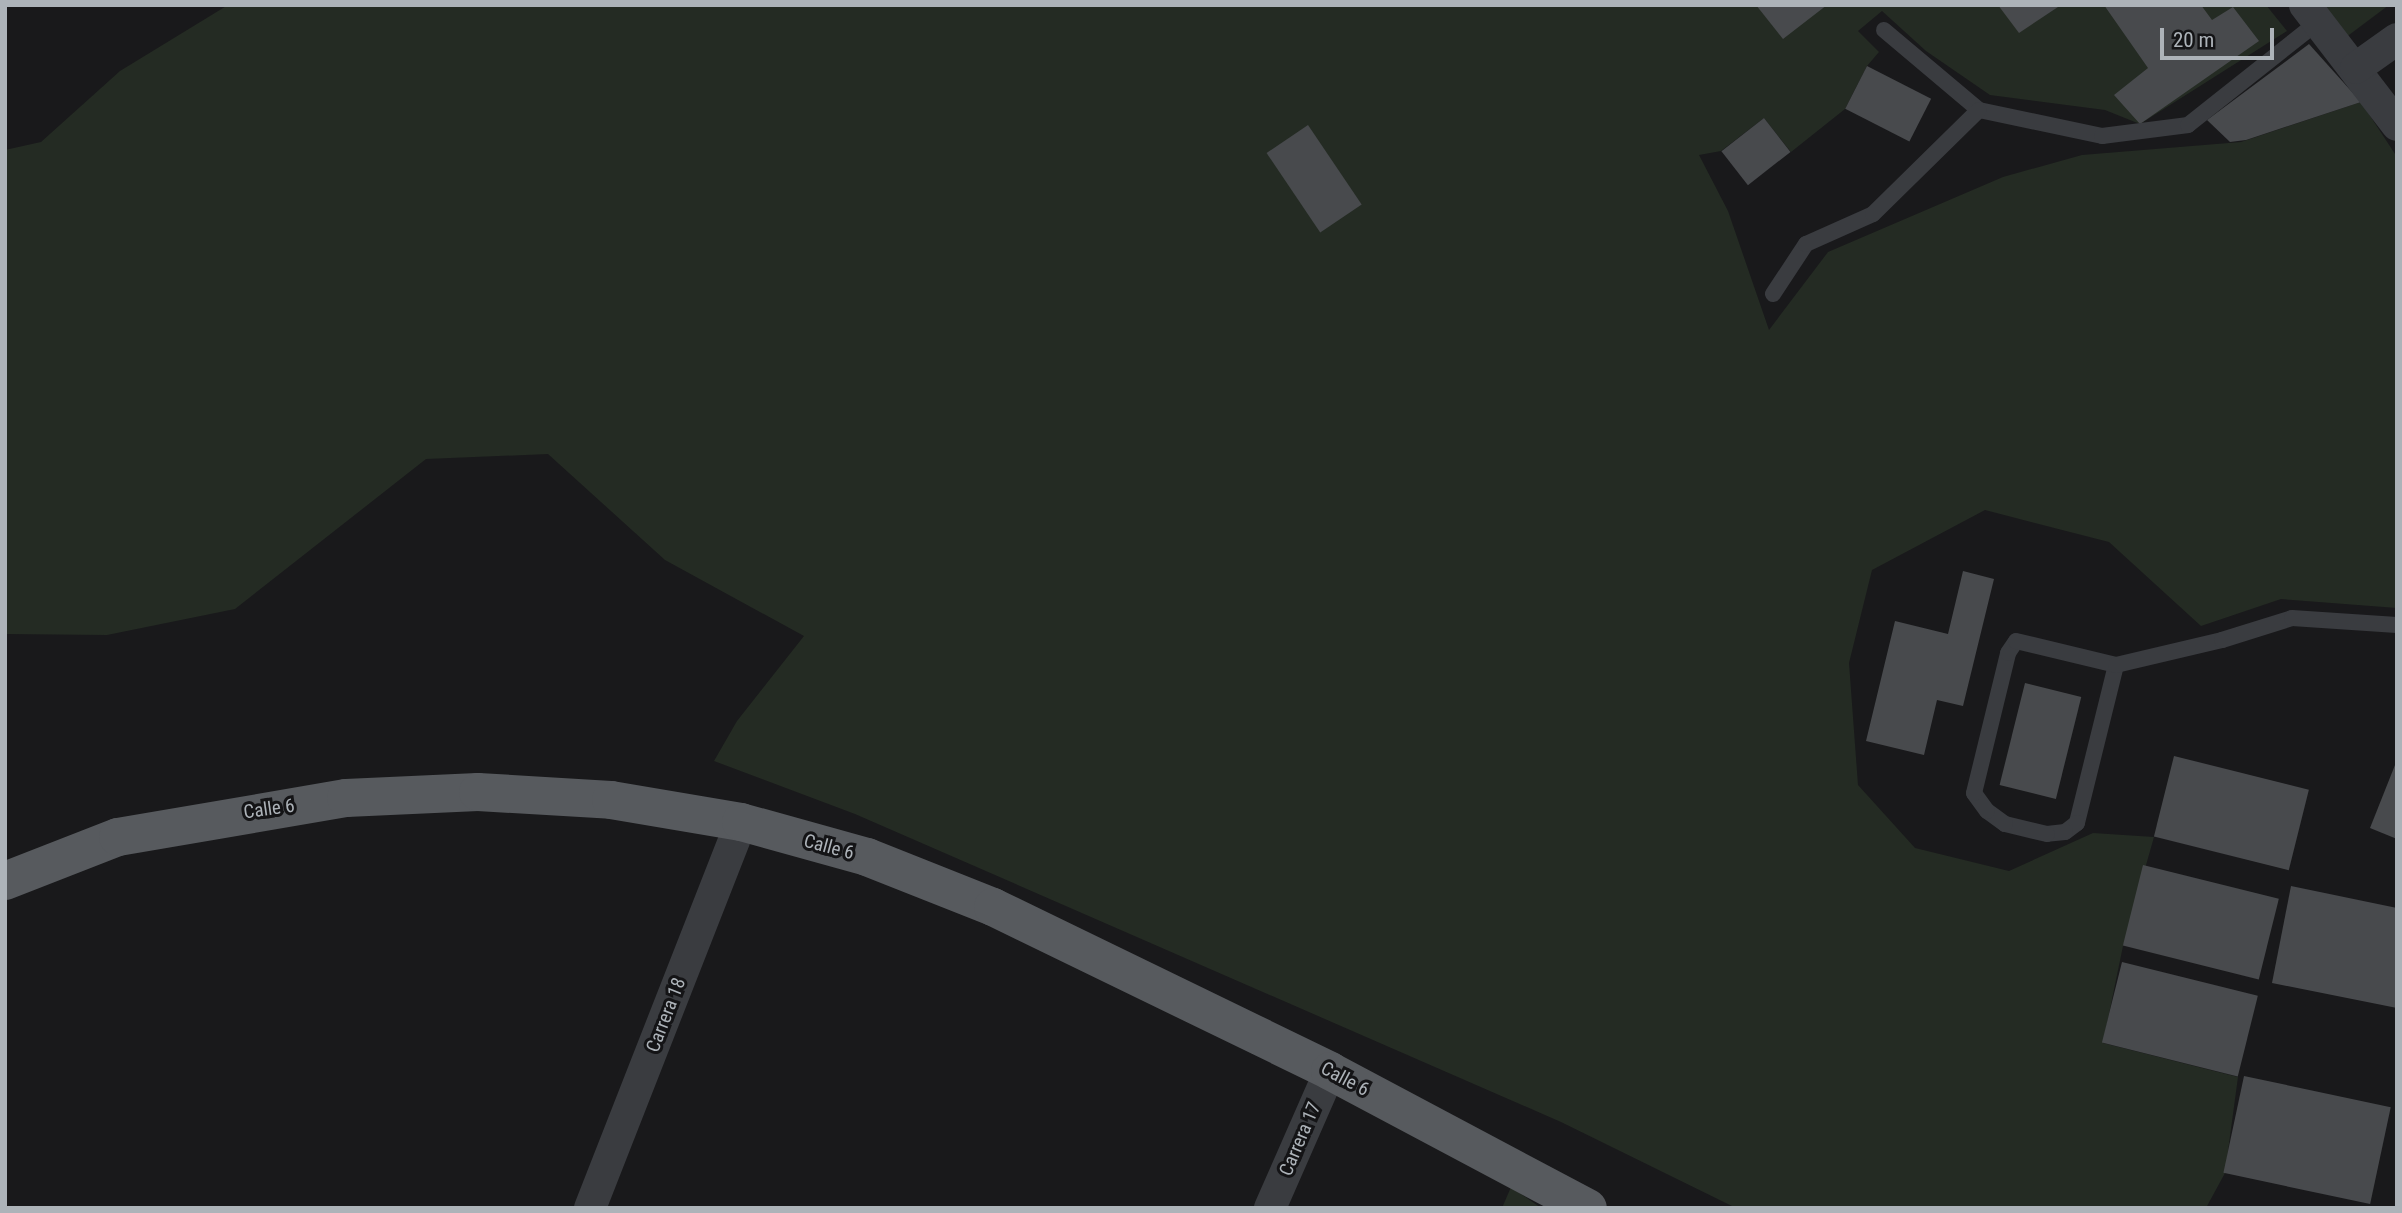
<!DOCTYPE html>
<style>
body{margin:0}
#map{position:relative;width:2402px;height:1213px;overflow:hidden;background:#19191b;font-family:"Roboto Condensed",sans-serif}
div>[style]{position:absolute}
.green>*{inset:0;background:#242b23}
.building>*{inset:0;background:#484a4d;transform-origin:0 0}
.service>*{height:16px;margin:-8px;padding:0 8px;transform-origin:8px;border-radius:8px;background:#3a3c40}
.minor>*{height:32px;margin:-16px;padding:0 16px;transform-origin:16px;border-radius:16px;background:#3a3c40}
.primary>*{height:38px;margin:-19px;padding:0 19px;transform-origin:19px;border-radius:19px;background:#575a5e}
span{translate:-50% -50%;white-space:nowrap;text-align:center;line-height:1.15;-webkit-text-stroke:6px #141416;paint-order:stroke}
.street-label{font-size:19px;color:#adb3b9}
.frame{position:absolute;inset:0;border:7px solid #adb3b9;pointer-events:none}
.scale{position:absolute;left:2160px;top:28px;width:114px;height:32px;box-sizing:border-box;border:4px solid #adb3b9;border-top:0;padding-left:9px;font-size:21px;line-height:24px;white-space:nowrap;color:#adb3b9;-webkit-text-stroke:5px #141416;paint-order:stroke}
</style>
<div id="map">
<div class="green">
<i style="clip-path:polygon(228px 5px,2266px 5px,2287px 31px,2140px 124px,2105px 110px,1990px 95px,1926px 51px,1882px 11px,1858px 31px,1879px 52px,1867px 66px,1845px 109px,1791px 152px,1764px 118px,1721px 151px,1699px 155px,1728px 211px,1769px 330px,1828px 252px,2003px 177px,2082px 155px,2241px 142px,2361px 102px,2397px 157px,2397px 608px,2281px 599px,2201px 626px,2109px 542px,1985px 510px,1872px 570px,1849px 663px,1858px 785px,1915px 848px,2009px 871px,2093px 833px,2154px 837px,2123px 946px,2103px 1043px,2238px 1077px,2225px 1173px,2206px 1208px,1736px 1208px,1561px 1122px,855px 814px,714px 761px,737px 721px,804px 636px,665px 560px,548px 454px,426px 459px,235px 609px,107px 635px,5px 634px,5px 150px,41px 142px,120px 71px)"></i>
<i style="clip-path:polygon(2320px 5px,2389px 5px,2345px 38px)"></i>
<i style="clip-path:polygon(1511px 1187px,1541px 1208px,1502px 1208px)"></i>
</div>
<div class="building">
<i style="clip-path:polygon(1756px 5px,1827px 5px,1783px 39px)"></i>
<i style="clip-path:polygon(1998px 5px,2061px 5px,2019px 33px)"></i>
<i style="clip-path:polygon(2104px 5px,2201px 5px,2212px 20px,2233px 7px,2259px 41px,2140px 124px,2114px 95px,2148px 68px)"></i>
<i style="clip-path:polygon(2309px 44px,2361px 102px,2246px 140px,2230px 142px,2207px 120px)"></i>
<i style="left:1867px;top:66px;width:72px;height:48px;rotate:27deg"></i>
<i style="left:1764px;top:118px;width:43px;height:54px;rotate:52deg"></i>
<i style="left:1308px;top:125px;width:96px;height:50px;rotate:56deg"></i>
<i style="clip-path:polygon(1963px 571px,1994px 579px,1963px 706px,1937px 700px,1924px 755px,1866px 741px,1895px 621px,1948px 634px)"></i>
<i style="left:2025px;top:683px;width:58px;height:105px;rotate:14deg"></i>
<i style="left:2174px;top:756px;width:139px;height:83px;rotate:14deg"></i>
<i style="clip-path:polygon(2397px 760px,2397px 839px,2370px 828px)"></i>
<i style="left:2143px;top:865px;width:140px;height:83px;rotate:14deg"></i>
<i style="clip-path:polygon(2291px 886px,2397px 908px,2397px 1008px,2272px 983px)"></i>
<i style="left:2122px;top:962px;width:140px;height:83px;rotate:14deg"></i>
<i style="left:2244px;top:1076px;width:150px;height:99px;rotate:12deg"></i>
</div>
<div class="service">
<i style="left:1884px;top:30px;width:124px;rotate:40.1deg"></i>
<i style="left:1979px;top:110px;width:126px;rotate:11.9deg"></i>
<i style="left:2102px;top:136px;width:87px;rotate:-7.3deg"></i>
<i style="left:2188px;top:125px;width:166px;rotate:-38.4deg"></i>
<i style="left:1773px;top:294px;width:60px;rotate:-56.6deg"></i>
<i style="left:1806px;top:244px;width:73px;rotate:-24.1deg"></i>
<i style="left:1873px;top:214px;width:148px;rotate:-44.5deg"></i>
<i style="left:2116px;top:665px;width:163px;rotate:103.9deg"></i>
<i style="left:2077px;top:823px;width:15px;rotate:143deg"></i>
<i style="left:2065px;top:832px;width:18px;rotate:174deg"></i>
<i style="left:2047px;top:834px;width:43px;rotate:-166.6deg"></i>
<i style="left:2005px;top:824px;width:22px;rotate:-144deg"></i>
<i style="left:1987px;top:811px;width:22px;rotate:-126deg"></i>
<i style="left:1974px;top:793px;width:144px;rotate:-76.3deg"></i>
<i style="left:2008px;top:653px;width:14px;rotate:-56deg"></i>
<i style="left:2016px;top:641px;width:103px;rotate:13.5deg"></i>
<i style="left:2116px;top:665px;width:109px;rotate:-13.3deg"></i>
<i style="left:2222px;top:640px;width:73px;rotate:-17.4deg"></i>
<i style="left:2292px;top:618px;width:105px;rotate:3.8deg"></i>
</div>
<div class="minor">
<i style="left:2305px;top:5px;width:151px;rotate:52.5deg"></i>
<i style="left:2356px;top:68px;width:50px;rotate:-35.3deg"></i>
<i style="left:590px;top:1208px;width:414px;rotate:-68.6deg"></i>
<i style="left:1270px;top:1208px;width:150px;rotate:-66.3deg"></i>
</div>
<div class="primary">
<i style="left:5px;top:881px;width:121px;rotate:-21.3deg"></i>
<i style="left:118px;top:837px;width:231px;rotate:-9.7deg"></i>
<i style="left:346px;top:798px;width:132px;rotate:-2.6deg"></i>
<i style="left:478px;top:792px;width:133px;rotate:3.4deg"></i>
<i style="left:611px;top:800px;width:132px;rotate:9.6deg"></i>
<i style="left:741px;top:822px;width:131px;rotate:15.5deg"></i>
<i style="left:867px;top:857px;width:136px;rotate:21.6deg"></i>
<i style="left:993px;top:907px;width:375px;rotate:25.9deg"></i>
<i style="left:1330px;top:1071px;width:292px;rotate:28deg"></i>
</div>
<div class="street-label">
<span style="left:269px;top:809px;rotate:-8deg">Calle 6</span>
<span style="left:829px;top:847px;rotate:15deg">Calle 6</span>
<span style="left:666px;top:1015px;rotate:-69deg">Carrera 18</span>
<span style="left:1345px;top:1079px;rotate:28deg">Calle 6</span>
<span style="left:1300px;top:1139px;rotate:-67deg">Carrera 17</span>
</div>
<div class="frame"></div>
<div class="scale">20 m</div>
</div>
